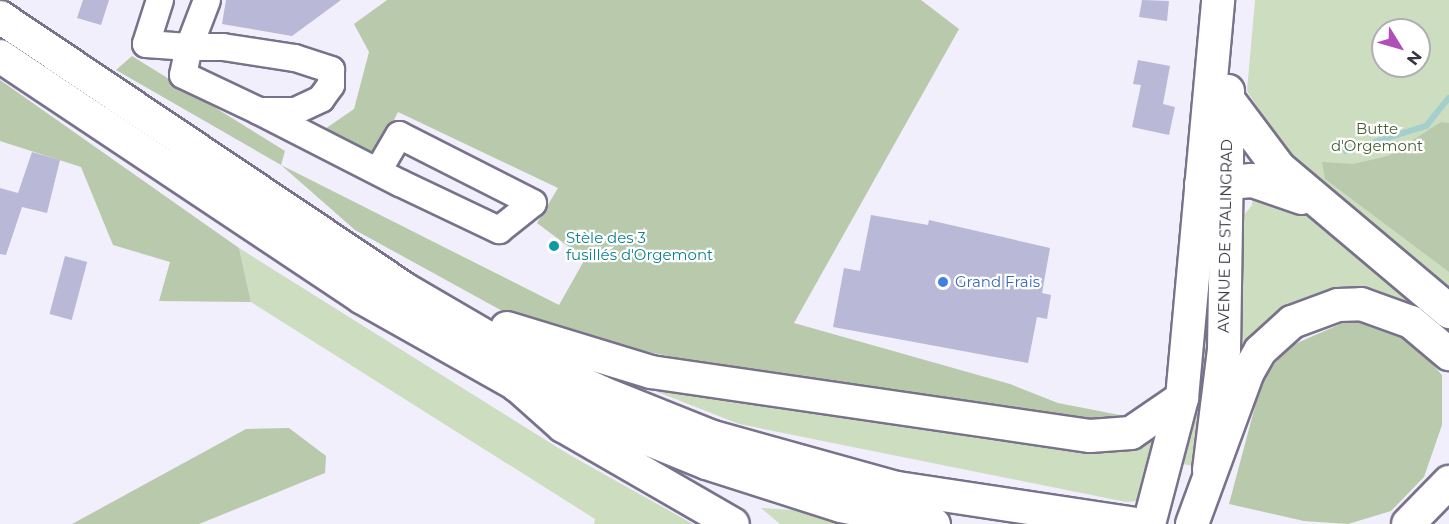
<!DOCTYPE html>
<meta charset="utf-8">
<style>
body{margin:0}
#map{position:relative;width:1449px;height:524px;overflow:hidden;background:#f1effb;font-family:Montserrat,sans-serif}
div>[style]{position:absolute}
.green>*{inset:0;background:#ccddc0}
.forest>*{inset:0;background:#b8c9ac}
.stream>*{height:6px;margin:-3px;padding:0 3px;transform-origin:3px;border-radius:3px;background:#a5cfcf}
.building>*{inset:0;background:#b9b8d7;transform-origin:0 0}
.roads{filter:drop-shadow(2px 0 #78728b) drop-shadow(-2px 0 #78728b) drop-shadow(0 2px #78728b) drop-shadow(0 -2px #78728b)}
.minor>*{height:26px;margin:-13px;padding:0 13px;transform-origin:13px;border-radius:13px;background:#fff}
.major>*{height:32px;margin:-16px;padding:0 16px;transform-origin:16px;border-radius:16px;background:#fff}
.highway>*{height:33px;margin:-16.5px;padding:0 16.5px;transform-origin:16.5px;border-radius:16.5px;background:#fff}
.dots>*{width:16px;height:16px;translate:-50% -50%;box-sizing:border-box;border:3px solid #fff;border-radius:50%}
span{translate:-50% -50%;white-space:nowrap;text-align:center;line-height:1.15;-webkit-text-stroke:4.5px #fff;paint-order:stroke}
.park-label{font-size:15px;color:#486134}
.street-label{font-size:15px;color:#383641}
.culture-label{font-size:15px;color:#0d838f}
.left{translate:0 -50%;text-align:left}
.shop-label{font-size:15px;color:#366cbe}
.north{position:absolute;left:1371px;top:18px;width:60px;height:60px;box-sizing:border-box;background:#fff;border:2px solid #afafb3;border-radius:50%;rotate:127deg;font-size:16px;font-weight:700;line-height:24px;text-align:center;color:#383641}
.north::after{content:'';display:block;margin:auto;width:21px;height:27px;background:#b04fb7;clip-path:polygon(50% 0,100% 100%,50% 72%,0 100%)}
</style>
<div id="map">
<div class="green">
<i style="clip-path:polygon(evenodd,1255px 0,1449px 0,1449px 287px,1259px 127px,1262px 114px,1247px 91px,1255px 0,1383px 30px,1419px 30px,1419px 66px,1383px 66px,1383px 30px)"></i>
<i style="clip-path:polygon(1253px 189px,1297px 205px,1444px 326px,1413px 310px,1356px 296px,1240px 371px,1244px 215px,1252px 205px)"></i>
<i style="clip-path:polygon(239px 248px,568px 454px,693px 524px,594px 524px,595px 519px,251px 302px)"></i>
<i style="clip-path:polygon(1210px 306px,1218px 352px,1198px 467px,1178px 463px,1203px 307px)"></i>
<i style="clip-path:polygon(627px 380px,1143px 437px,1156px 442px,1140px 501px,1126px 502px,739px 424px)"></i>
<i style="clip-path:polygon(761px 508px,794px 510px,841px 524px,780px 524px)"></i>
</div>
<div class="forest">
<i style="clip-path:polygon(387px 0,921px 0,959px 29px,794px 323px,1010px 384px,1058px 403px,1140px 419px,1121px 427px,766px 377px,616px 345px,506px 313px,355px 230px,281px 165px,116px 70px,132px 56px,285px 151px,281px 165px,559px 305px,585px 259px,537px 223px,558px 188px,398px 112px,374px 160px,322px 131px,354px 109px,369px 52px,354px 24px)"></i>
<i style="clip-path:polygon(0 80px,239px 248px,251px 302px,159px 301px,170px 262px,113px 245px,81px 167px,0 141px)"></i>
<i style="clip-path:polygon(1441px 122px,1449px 123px,1449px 272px,1325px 179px,1322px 162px,1353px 164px,1388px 156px)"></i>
<i style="clip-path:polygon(1376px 321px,1412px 342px,1442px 375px,1442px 425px,1424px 477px,1391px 511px,1348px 524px,1304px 521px,1229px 504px,1262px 380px,1288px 347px,1345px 322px)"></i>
<i style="clip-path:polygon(289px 428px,326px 456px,325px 473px,199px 524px,72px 524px,246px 429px)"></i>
</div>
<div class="stream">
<i style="left:1346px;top:151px;width:84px;rotate:-17.4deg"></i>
<i style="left:1426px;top:126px;width:36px;rotate:-51deg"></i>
</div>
<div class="building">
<i style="clip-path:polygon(83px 0,109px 0,101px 25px,77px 18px)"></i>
<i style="clip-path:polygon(226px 0,341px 0,292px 36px,222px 24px)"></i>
<i style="clip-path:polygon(1142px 0,1169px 1px,1167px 21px,1139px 17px)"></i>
<i style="clip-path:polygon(1138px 60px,1170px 66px,1163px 104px,1175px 107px,1169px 135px,1132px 127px,1141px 85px,1133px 84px)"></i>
<i style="clip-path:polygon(32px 152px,60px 160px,47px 213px,22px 207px,6px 255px,0 254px,0 188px,18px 193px)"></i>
<i style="clip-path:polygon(871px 215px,928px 225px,929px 220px,1050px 248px,1042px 293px,1051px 295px,1047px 319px,1037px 317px,1028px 363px,833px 327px,844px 268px,860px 271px)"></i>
<i style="left:65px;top:256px;width:23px;height:60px;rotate:15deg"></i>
</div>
<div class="roads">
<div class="minor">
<i style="left:160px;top:0;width:46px;rotate:107.7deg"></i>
<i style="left:146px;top:44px;width:43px;rotate:4deg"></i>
<i style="left:189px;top:47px;width:34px"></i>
<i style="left:223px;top:47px;width:73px;rotate:8.7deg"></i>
<i style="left:295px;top:58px;width:38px;rotate:18deg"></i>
<i style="left:331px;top:70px;width:15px;rotate:90deg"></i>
<i style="left:331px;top:85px;width:17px;rotate:126deg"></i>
<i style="left:321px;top:99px;width:29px;rotate:155deg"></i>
<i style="left:295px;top:111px;width:36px;rotate:180deg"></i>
<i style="left:259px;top:111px;width:84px;rotate:-154.7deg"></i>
<i style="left:183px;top:75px;width:29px;rotate:-78deg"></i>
<i style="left:189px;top:47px;width:50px;rotate:-69deg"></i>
<i style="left:259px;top:111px;width:158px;rotate:27.1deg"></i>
<i style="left:400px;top:183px;width:110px;rotate:25.4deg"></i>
<i style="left:499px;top:230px;width:43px;rotate:-38.5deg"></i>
<i style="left:533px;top:203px;width:150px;rotate:-153.1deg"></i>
<i style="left:399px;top:135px;width:42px;rotate:120.3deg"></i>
</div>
<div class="major">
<i style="left:0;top:17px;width:486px;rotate:33.9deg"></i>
<i style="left:403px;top:288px;width:123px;rotate:30.3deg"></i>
<i style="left:509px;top:350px;width:103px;rotate:24.6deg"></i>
<i style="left:603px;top:393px;width:118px;rotate:21.8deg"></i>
<i style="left:713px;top:437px;width:191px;rotate:15.5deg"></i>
<i style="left:897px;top:488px;width:241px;rotate:8.6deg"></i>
<i style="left:0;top:56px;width:434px;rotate:33.7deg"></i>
<i style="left:361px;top:297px;width:179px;rotate:29.4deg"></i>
<i style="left:517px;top:385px;width:62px;rotate:41.7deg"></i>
<i style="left:563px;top:426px;width:196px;rotate:30deg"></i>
<i style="left:507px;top:328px;width:151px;rotate:17deg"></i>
<i style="left:651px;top:372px;width:444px;rotate:8.3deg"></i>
<i style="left:1090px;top:436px;width:41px;rotate:-4.2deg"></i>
<i style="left:1131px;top:433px;width:62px;rotate:-34.5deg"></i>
<i style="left:1209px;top:470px;width:121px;rotate:-82.9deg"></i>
<i style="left:1224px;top:350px;width:259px;rotate:-89.1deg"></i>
<i style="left:1149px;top:524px;width:130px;rotate:-75.3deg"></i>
<i style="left:1182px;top:398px;width:400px;rotate:-84.8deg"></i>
<i style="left:1192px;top:524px;width:162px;rotate:-69.8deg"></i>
<i style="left:1248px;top:372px;width:24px;rotate:-60deg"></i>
<i style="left:1260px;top:351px;width:43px;rotate:-42.2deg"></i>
<i style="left:1292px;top:322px;width:49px;rotate:-20.3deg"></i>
<i style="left:1338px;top:305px;width:23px;rotate:-2deg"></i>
<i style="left:1361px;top:304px;width:53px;rotate:19.8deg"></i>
<i style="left:1411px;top:322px;width:50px;rotate:40.1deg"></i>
<i style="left:1408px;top:524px;width:59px;rotate:-45.7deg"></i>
</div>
<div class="highway">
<i style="left:1227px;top:99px;width:85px;rotate:53.1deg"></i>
<i style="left:1278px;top:167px;width:224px;rotate:40.1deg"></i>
<i style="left:1201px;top:184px;width:51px;rotate:-4.5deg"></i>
<i style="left:1252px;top:180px;width:52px;rotate:19.1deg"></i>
<i style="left:517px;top:385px;width:204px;rotate:22.2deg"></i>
<i style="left:706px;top:462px;width:142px;rotate:17.7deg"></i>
<i style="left:841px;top:505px;width:94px;rotate:11.7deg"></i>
</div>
</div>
<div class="dots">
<i style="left:554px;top:246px;background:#0f9aa8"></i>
<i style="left:943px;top:282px;background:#3f7fe0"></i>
</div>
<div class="park-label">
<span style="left:1377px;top:137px">Butte<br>d'Orgemont</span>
</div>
<div class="street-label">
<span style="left:1225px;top:236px;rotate:-89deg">AVENUE DE STALINGRAD</span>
</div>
<div class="culture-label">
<span class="left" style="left:566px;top:246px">Stèle des 3<br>fusillés d'Orgemont</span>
</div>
<div class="shop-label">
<span class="left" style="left:955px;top:282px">Grand Frais</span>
</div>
<div class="north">N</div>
</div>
